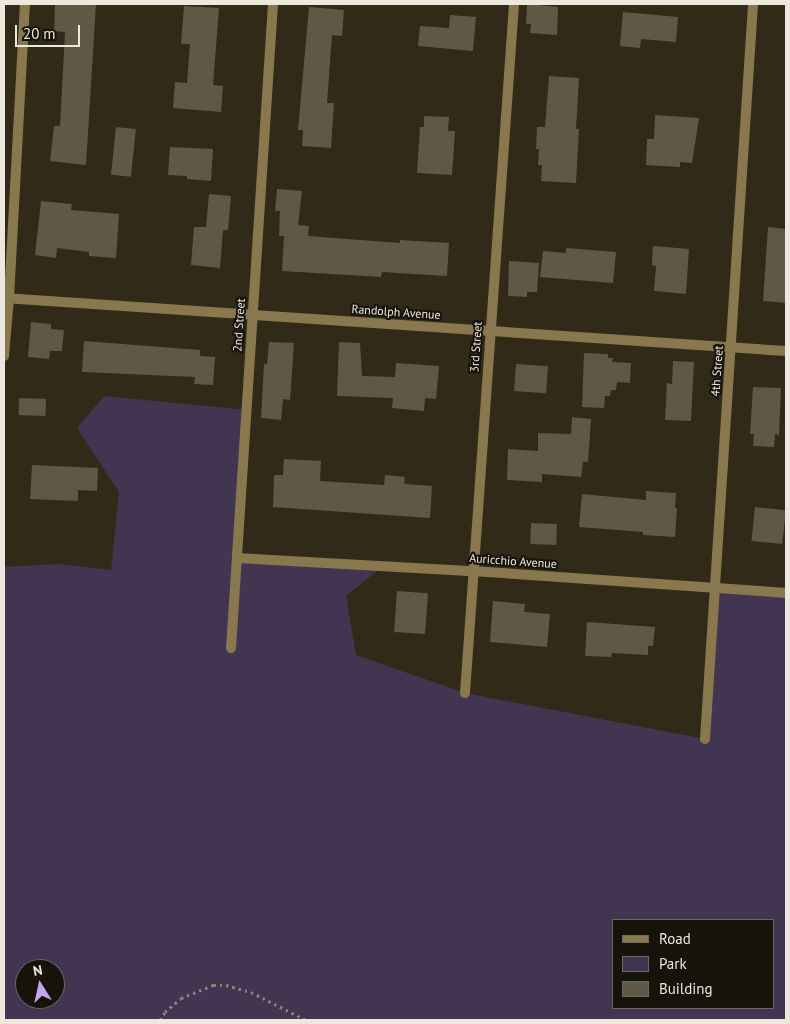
<!DOCTYPE html>
<style>
body{margin:0}
#map{position:relative;width:790px;height:1024px;overflow:hidden;background:#312a19;font-family:"PT Sans",sans-serif}
div>[style]{position:absolute}
.green>*{inset:0;background:#413552}
.building>*{inset:0;background:#605846;transform-origin:0 0}
.path>*{height:3px;margin-top:-1.5px;transform-origin:0;background:repeating-linear-gradient(90deg,#8a8476 0 2.5px,transparent 0 6.5px)}
.minor>*{height:10px;margin:-5px;padding:0 5px;transform-origin:5px;border-radius:5px;background:#89774d}
span{translate:-50% -50%;white-space:nowrap;text-align:center;line-height:1.15;-webkit-text-stroke:4px #16130b;paint-order:stroke}
.street-label{font-size:12px;color:#ede8de}
.frame{position:absolute;inset:0;border:5px solid #ede8de;pointer-events:none}
.legend{position:absolute;left:612px;top:919px;width:162px;height:90px;box-sizing:border-box;background:#16130b;border:1px solid #6c685f;margin:0;padding:6px 9px;list-style:none;font-size:15px;color:#ede8de}
.legend li{display:flex;align-items:center;gap:10px;height:25px}
.legend b{width:25px;border:1px solid #6c685f}
.north{position:absolute;left:15px;top:959px;width:50px;height:50px;box-sizing:border-box;background:#16130b;border:1px solid #6c685f;border-radius:50%;rotate:350deg;font-size:14px;font-weight:700;line-height:20px;text-align:center;color:#ede8de}
.north::after{content:'';display:block;margin:auto;width:18px;height:22px;background:#c5a7f1;clip-path:polygon(50% 0,100% 100%,50% 72%,0 100%)}
.scale{position:absolute;left:15px;top:25px;width:65px;height:22px;box-sizing:border-box;border:2px solid #ede8de;border-top:0;padding-left:6px;font-size:15px;line-height:18px;white-space:nowrap;color:#ede8de;-webkit-text-stroke:4px #16130b;paint-order:stroke}
</style>
<div id="map">
<div class="green">
<i style="clip-path:polygon(evenodd,104px 396px,247px 410px,237px 558px,383px 566px,346px 596px,356px 655px,465px 693px,705px 739px,715px 588px,786px 593px,786px 1020px,4px 1020px,4px 567px,60px 564px,111px 570px,119px 492px,77px 428px,104px 396px,614px 920px,774px 920px,774px 1008px,614px 1008px,614px 920px,104px 396px,25px 969px,55px 969px,55px 999px,25px 999px,25px 969px)"></i>
</div>
<div class="building">
<i style="clip-path:polygon(55px 4px,96px 4px,86px 165px,50px 161px,54px 126px,60px 126px,65px 32px,54px 31px)"></i>
<i style="clip-path:polygon(527px 4px,558px 7px,557px 35px,530px 33px,531px 24px,526px 24px)"></i>
<i style="clip-path:polygon(184px 6px,219px 8px,213px 85px,223px 86px,221px 112px,173px 108px,175px 82px,187px 83px,190px 44px,181px 44px)"></i>
<i style="clip-path:polygon(309px 7px,344px 10px,342px 36px,332px 35px,327px 103px,334px 103px,331px 148px,302px 146px,303px 130px,298px 130px)"></i>
<i style="clip-path:polygon(623px 12px,678px 17px,676px 42px,641px 39px,640px 48px,620px 46px)"></i>
<i style="clip-path:polygon(450px 15px,476px 17px,473px 51px,418px 46px,420px 26px,449px 28px)"></i>
<i style="clip-path:polygon(549px 76px,579px 78px,576px 129px,579px 129px,576px 183px,541px 181px,542px 165px,538px 165px,539px 149px,536px 149px,537px 127px,545px 127px)"></i>
<i style="clip-path:polygon(655px 115px,699px 118px,692px 163px,680px 162px,680px 167px,646px 165px,647px 139px,654px 139px)"></i>
<i style="clip-path:polygon(424px 116px,449px 117px,448px 131px,455px 131px,452px 175px,417px 173px,420px 127px,424px 127px)"></i>
<i style="left:116px;top:127px;width:20px;height:48px;rotate:6deg"></i>
<i style="clip-path:polygon(170px 147px,213px 149px,211px 181px,187px 179px,187px 176px,168px 175px)"></i>
<i style="clip-path:polygon(277px 189px,302px 191px,298px 225px,309px 226px,308px 236px,400px 243px,400px 240px,449px 243px,447px 276px,382px 272px,381px 277px,282px 271px,284px 236px,279px 236px,280px 211px,275px 211px)"></i>
<i style="clip-path:polygon(209px 194px,231px 196px,228px 230px,223px 230px,220px 268px,191px 265px,194px 227px,206px 227px)"></i>
<i style="clip-path:polygon(41px 201px,72px 204px,71px 210px,119px 214px,116px 258px,89px 256px,89px 252px,57px 248px,56px 258px,35px 255px)"></i>
<i style="clip-path:polygon(768px 227px,786px 229px,786px 303px,763px 301px)"></i>
<i style="clip-path:polygon(653px 246px,689px 249px,686px 294px,654px 291px,656px 266px,652px 265px)"></i>
<i style="clip-path:polygon(566px 248px,616px 252px,613px 283px,540px 277px,543px 251px,566px 253px)"></i>
<i style="clip-path:polygon(509px 261px,539px 263px,537px 292px,527px 292px,527px 297px,508px 296px)"></i>
<i style="clip-path:polygon(31px 322px,51px 324px,51px 329px,64px 330px,62px 351px,50px 351px,49px 359px,28px 357px)"></i>
<i style="clip-path:polygon(84px 341px,200px 350px,200px 356px,215px 357px,213px 385px,194px 384px,195px 377px,82px 372px)"></i>
<i style="clip-path:polygon(269px 342px,294px 343px,290px 400px,283px 399px,281px 420px,261px 418px,264px 364px,267px 364px)"></i>
<i style="clip-path:polygon(339px 342px,360px 343px,362px 376px,395px 377px,396px 363px,439px 366px,436px 399px,425px 398px,424px 411px,392px 408px,393px 398px,337px 396px)"></i>
<i style="clip-path:polygon(584px 353px,608px 354px,608px 358px,613px 358px,612px 362px,631px 363px,630px 383px,617px 382px,616px 390px,611px 390px,610px 396px,605px 396px,604px 408px,582px 407px)"></i>
<i style="clip-path:polygon(673px 361px,694px 362px,691px 421px,665px 420px,667px 383px,672px 384px)"></i>
<i style="left:516px;top:364px;width:32px;height:27px;rotate:4deg"></i>
<i style="clip-path:polygon(753px 387px,781px 388px,779px 435px,775px 434px,774px 447px,753px 446px,754px 434px,750px 434px)"></i>
<i style="left:19px;top:398px;width:27px;height:17px;rotate:2deg"></i>
<i style="clip-path:polygon(572px 417px,591px 419px,588px 462px,583px 462px,581px 477px,542px 474px,542px 482px,507px 480px,508px 449px,538px 451px,538px 433px,571px 434px)"></i>
<i style="clip-path:polygon(284px 459px,321px 461px,320px 481px,384px 485px,385px 475px,405px 477px,404px 484px,432px 486px,430px 518px,273px 507px,274px 475px,283px 475px)"></i>
<i style="clip-path:polygon(32px 465px,98px 468px,97px 491px,78px 490px,78px 501px,30px 499px)"></i>
<i style="clip-path:polygon(646px 491px,676px 493px,675px 508px,677px 508px,675px 537px,643px 535px,643px 532px,579px 527px,582px 494px,646px 500px)"></i>
<i style="left:755px;top:507px;width:31px;height:34px;rotate:6deg"></i>
<i style="left:531px;top:523px;width:26px;height:21px;rotate:2deg"></i>
<i style="left:397px;top:591px;width:31px;height:41px;rotate:4deg"></i>
<i style="clip-path:polygon(493px 601px,525px 604px,524px 612px,550px 614px,547px 647px,490px 642px)"></i>
<i style="clip-path:polygon(587px 622px,655px 627px,653px 646px,648px 646px,648px 655px,612px 653px,611px 657px,585px 656px)"></i>
</div>
<div class="path">
<i style="left:160px;top:1020px;width:9px;rotate:-58deg"></i>
<i style="left:165px;top:1012px;width:21px;rotate:-41deg"></i>
<i style="left:181px;top:998px;width:35px;rotate:-22deg"></i>
<i style="left:213px;top:985px;width:13px"></i>
<i style="left:226px;top:985px;width:26px;rotate:16deg"></i>
<i style="left:251px;top:992px;width:62px;rotate:27deg"></i>
</div>
<div class="minor">
<i style="left:4px;top:298px;width:784px;rotate:3.88deg"></i>
<i style="left:4px;top:356px;width:58px;rotate:-85.1deg"></i>
<i style="left:9px;top:298px;width:294px;rotate:-86.9deg"></i>
<i style="left:237px;top:558px;width:236px;rotate:3.2deg"></i>
<i style="left:473px;top:571px;width:314px;rotate:4deg"></i>
<i style="left:231px;top:648px;width:645px;rotate:-86.27deg"></i>
<i style="left:465px;top:693px;width:691px;rotate:-85.93deg"></i>
<i style="left:705px;top:739px;width:737px;rotate:-86.26deg"></i>
</div>
<div class="street-label">
<span style="left:396px;top:312px;rotate:4deg">Randolph Avenue</span>
<span style="left:239px;top:325px;rotate:-86deg">2nd Street</span>
<span style="left:476px;top:347px;rotate:-86deg">3rd Street</span>
<span style="left:717px;top:371px;rotate:-86deg">4th Street</span>
<span style="left:513px;top:561px;rotate:4deg">Auricchio Avenue</span>
</div>
<div class="frame"></div>
<ul class="legend">
<li><b style="height:6px;background:#89774d"></b>Road</li>
<li><b style="height:14px;background:#413552"></b>Park</li>
<li><b style="height:14px;background:#605846"></b>Building</li>
</ul>
<div class="north">N</div>
<div class="scale">20 m</div>
</div>
